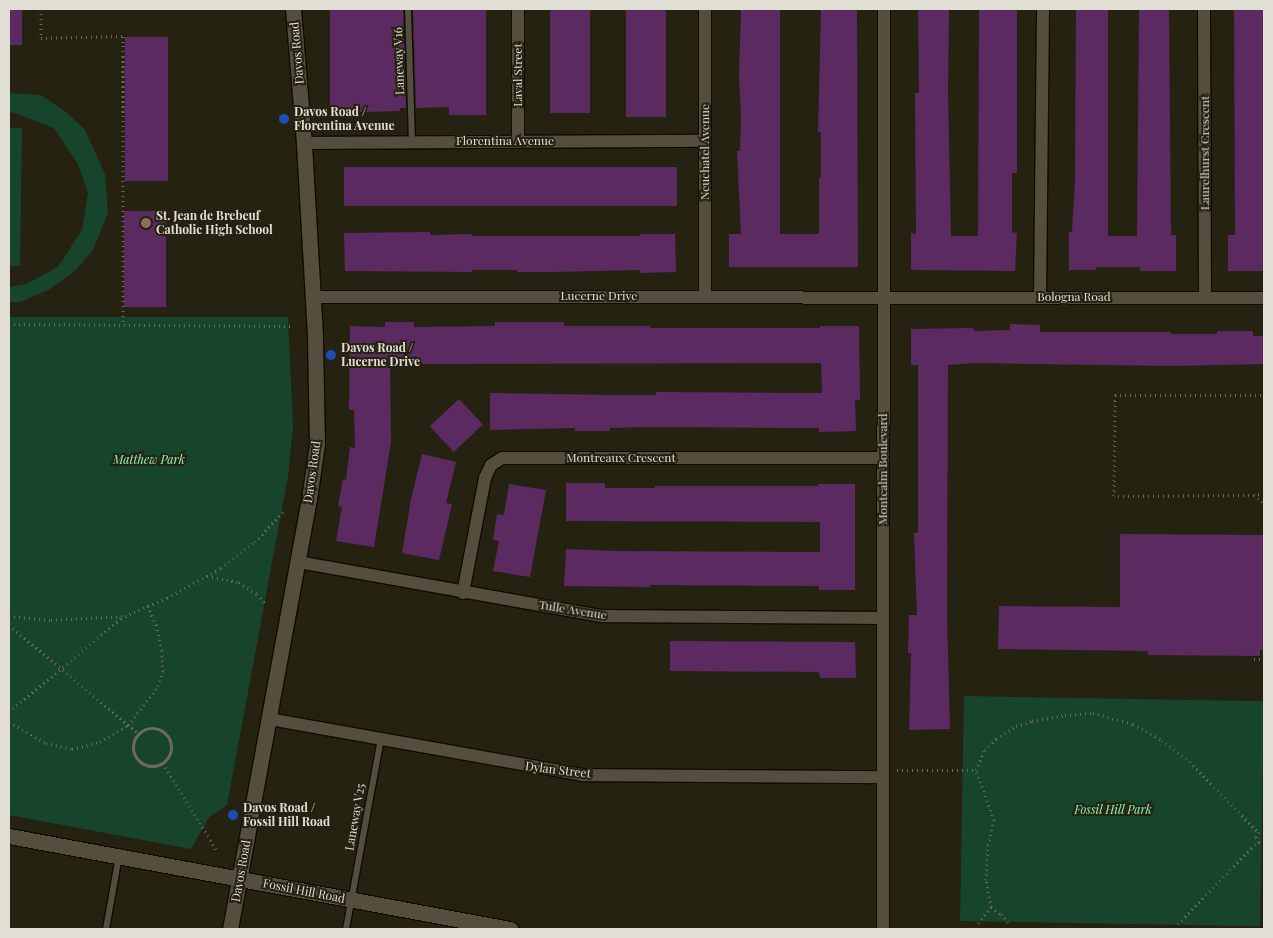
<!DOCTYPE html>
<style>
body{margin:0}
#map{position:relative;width:1273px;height:938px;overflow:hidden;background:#262212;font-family:"Playfair Display",serif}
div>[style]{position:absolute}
.green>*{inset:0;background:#16452c;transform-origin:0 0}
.building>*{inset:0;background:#5b2a61;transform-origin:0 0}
.path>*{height:3px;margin-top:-1.5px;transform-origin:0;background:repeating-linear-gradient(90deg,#6d695c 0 1px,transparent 0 5px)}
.path>.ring{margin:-1.5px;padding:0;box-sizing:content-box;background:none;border:3px solid #6d695c;border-radius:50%}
.roads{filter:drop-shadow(1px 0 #0f0b01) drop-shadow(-1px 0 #0f0b01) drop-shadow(0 1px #0f0b01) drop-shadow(0 -1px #0f0b01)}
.lane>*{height:6px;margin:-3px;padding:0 3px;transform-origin:3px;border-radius:3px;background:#534e3d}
.street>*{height:12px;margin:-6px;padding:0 6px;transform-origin:6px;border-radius:6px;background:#534e3d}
.secondary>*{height:15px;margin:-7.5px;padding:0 7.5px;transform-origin:7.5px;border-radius:7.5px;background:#534e3d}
.dots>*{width:14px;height:14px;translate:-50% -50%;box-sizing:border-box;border:2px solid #262212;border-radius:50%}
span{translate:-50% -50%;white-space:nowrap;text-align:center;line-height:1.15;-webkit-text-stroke:4px #262212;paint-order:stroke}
.street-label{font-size:12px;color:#e1ded4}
.poi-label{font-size:12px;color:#e1ded4;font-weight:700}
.left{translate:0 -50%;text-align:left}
.park-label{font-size:12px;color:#8bfab9;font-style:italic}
.frame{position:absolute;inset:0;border:10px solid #e1ded4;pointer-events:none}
</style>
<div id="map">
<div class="green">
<i style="clip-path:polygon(9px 93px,41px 95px,67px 113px,85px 130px,105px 174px,108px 213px,93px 250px,76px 270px,50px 289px,20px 302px,9px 302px,9px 287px,26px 284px,58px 267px,82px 230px,88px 193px,78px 164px,54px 128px,9px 111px)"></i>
<i style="clip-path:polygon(9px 128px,22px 128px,20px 266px,9px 266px)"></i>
<i style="clip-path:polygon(9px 317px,288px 317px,293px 427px,288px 476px,227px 805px,209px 817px,191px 849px,9px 815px)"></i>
<i style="left:964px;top:696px;width:300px;height:225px;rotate:1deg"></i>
</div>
<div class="building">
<i style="left:9px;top:9px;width:13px;height:36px"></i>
<i style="clip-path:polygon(330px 9px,403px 9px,406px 108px,400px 108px,400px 111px,330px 113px)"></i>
<i style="clip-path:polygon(413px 9px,486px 9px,486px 115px,449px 115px,449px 107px,416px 108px)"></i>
<i style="left:550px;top:9px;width:40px;height:104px"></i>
<i style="left:626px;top:9px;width:40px;height:108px"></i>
<i style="clip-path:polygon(741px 9px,780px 9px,780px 234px,819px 234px,819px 178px,821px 178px,821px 132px,818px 132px,821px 9px,857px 9px,858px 267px,729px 267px,729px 234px,741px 234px,737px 151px,740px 151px,741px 115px,739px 76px)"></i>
<i style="clip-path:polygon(918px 9px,949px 9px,948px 93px,951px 236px,978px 236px,979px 9px,1017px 9px,1017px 173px,1012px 173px,1012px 232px,1017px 233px,1015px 271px,911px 270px,911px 233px,916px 234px,915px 93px,919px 93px)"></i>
<i style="clip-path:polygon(1076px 9px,1108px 9px,1108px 236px,1137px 236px,1139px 9px,1169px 9px,1171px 235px,1176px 235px,1176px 271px,1140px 271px,1140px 267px,1096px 267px,1096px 270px,1069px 270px,1069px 232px,1072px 232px,1075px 179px)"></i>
<i style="clip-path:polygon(1234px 9px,1264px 9px,1263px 271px,1228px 271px,1228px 235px,1235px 235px)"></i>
<i style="left:125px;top:37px;width:43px;height:144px"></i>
<i style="left:344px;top:167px;width:333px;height:39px"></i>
<i style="left:124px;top:211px;width:42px;height:96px"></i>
<i style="clip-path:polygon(430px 232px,430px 235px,472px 234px,472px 236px,640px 236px,640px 234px,675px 234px,676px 272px,640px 273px,640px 270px,553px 272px,517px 272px,517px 270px,472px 270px,472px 272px,345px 271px,344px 233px)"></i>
<i style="clip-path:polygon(385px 322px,414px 322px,414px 327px,495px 326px,495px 322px,564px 322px,564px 326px,650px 326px,650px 328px,820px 328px,820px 326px,859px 326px,860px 400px,855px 400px,856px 431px,819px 432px,819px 428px,651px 427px,610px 428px,610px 431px,575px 431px,575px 428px,490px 430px,490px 393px,610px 395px,656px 395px,656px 392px,822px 393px,821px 363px,390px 364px,391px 442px,374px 547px,336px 541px,342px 507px,338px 506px,343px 479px,346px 480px,350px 447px,355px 448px,354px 410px,349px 410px,350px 326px,385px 327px)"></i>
<i style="clip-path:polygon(1010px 324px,1040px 325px,1040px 332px,1171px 332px,1171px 334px,1217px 334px,1217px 331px,1253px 331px,1253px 336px,1264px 336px,1264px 364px,1171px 366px,974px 363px,948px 365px,947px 615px,950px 729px,909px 730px,911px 653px,908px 653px,909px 615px,917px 615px,914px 533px,918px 533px,918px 365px,911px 365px,911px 329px,973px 328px,974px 331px,1010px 330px)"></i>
<i style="left:459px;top:399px;width:35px;height:40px;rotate:47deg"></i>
<i style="clip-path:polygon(422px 454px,456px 462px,446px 503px,452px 504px,439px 560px,402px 553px,411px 499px)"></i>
<i style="clip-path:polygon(566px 483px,605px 483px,605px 488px,655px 488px,655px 486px,818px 486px,818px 484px,855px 484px,855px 590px,819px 590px,819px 586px,650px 585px,650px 587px,564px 586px,566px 549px,617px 551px,820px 552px,820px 522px,566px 521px)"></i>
<i style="clip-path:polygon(509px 484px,546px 490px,530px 577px,493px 571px,499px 541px,493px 540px,497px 514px,504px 515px)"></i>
<i style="clip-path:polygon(1120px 534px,1264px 535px,1264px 650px,1260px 650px,1260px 656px,1148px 655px,1148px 651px,998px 649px,999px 606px,1120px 607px)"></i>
<i style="clip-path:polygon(670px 641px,855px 642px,856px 678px,820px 678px,819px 672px,670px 671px)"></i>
</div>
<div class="path">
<i style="left:41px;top:9px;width:29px;rotate:90deg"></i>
<i style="left:41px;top:38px;width:82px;rotate:-1.4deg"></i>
<i style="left:123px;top:36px;width:288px;rotate:90deg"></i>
<i style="left:9px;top:324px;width:281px;rotate:0.4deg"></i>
<i style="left:1264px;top:493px;width:10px;rotate:169deg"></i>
<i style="left:1254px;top:495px;width:13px;rotate:39deg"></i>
<i style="left:1254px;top:495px;width:140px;rotate:179.6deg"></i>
<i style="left:1114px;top:496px;width:101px;rotate:-89.4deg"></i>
<i style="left:1115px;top:395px;width:149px"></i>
<i style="left:207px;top:576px;width:33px;rotate:11deg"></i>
<i style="left:239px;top:582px;width:22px;rotate:34deg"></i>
<i style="left:257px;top:594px;width:13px;rotate:48deg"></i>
<i style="left:9px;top:616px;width:42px;rotate:5.4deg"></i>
<i style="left:51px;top:620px;width:74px;rotate:-3.1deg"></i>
<i style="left:125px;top:616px;width:46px;rotate:-23.2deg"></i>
<i style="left:167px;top:598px;width:62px;rotate:-29.1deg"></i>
<i style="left:221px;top:568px;width:43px;rotate:-37.4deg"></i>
<i style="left:255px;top:542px;width:42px;rotate:-46.9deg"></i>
<i style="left:9px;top:625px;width:170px;rotate:40deg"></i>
<i style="left:1254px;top:659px;width:10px"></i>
<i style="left:9px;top:712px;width:150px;rotate:-39.9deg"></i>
<i style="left:9px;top:722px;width:43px;rotate:29.6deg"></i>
<i style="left:46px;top:743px;width:27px;rotate:13deg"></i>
<i style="left:72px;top:749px;width:29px;rotate:-14deg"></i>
<i style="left:100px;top:742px;width:33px;rotate:-31deg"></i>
<i style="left:128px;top:725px;width:49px;rotate:-52.4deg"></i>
<i style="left:158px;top:686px;width:16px;rotate:-72deg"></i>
<i style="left:163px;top:671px;width:21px;rotate:-93deg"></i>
<i style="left:162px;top:650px;width:26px;rotate:-103deg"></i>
<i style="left:156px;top:625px;width:21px;rotate:-115deg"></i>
<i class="ring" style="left:133px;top:728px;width:35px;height:35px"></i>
<i style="left:163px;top:763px;width:103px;rotate:58.5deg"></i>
<i style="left:897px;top:770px;width:79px"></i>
<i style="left:1264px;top:831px;width:5px;rotate:169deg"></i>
<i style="left:1259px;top:832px;width:6px;rotate:121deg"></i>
<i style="left:1256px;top:837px;width:6px;rotate:59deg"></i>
<i style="left:1259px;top:842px;width:5px;rotate:11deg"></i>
<i style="left:991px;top:907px;width:27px;rotate:-100deg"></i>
<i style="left:986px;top:880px;width:35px;rotate:-87deg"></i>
<i style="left:988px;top:845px;width:26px;rotate:-77deg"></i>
<i style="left:994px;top:820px;width:53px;rotate:-109.8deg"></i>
<i style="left:976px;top:770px;width:22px;rotate:-66deg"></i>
<i style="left:985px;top:750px;width:16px;rotate:-45deg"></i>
<i style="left:996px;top:739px;width:24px;rotate:-33deg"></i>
<i style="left:1016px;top:726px;width:17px;rotate:-17deg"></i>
<i style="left:1032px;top:721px;width:34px;rotate:-10deg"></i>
<i style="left:1065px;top:715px;width:28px;rotate:-4deg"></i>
<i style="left:1093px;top:713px;width:41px;rotate:15.4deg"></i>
<i style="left:1133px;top:724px;width:33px;rotate:29deg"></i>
<i style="left:1162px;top:740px;width:30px;rotate:37deg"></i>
<i style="left:1186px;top:758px;width:103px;rotate:45.8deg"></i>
<i style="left:978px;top:923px;width:21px;rotate:-51deg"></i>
<i style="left:991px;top:907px;width:12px;rotate:35deg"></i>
<i style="left:1001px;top:914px;width:11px;rotate:52deg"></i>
<i style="left:1178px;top:924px;width:115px;rotate:-46.1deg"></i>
</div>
<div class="roads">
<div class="lane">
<i style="left:408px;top:9px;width:133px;rotate:88.3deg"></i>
<i style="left:106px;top:929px;width:74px;rotate:-79.9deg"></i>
<i style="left:346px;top:929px;width:193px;rotate:-79.6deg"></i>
</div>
<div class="street">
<i style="left:705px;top:9px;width:287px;rotate:90deg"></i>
<i style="left:1204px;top:9px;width:289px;rotate:89.8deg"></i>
<i style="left:518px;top:141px;width:132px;rotate:-90deg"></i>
<i style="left:304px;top:143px;width:401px;rotate:-0.3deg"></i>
<i style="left:313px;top:297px;width:951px;rotate:0.06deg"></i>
<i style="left:1040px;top:297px;width:288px;rotate:-89.4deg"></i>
<i style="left:298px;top:562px;width:308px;rotate:10.1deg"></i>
<i style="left:601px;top:616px;width:282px;rotate:0.4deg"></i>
<i style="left:463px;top:593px;width:117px;rotate:-79.2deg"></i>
<i style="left:485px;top:478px;width:14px;rotate:-65deg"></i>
<i style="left:491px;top:465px;width:13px;rotate:-32deg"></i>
<i style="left:502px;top:458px;width:381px"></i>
<i style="left:269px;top:719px;width:318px;rotate:10.1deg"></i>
<i style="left:582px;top:775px;width:300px;rotate:0.4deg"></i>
<i style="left:883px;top:929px;width:920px;rotate:-89.94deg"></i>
</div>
<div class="secondary">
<i style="left:9px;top:836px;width:510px;rotate:10.52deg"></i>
<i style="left:230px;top:929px;width:437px;rotate:-79.6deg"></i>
<i style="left:309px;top:499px;width:56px;rotate:-81.7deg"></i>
<i style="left:317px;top:444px;width:109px;rotate:-91.1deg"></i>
<i style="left:315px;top:335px;width:192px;rotate:-93.3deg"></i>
<i style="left:304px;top:143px;width:134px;rotate:-94.7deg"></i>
</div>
</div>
<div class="dots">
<i style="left:284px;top:119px;background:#1a4fb4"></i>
<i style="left:146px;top:223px;background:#8d6e63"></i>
<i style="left:331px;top:355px;background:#1a4fb4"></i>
<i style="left:233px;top:815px;background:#1a4fb4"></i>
</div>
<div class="street-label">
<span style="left:297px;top:53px;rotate:-95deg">Davos Road</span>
<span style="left:399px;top:61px;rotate:-92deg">Laneway V16</span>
<span style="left:518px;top:75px;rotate:-90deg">Laval Street</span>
<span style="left:505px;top:141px">Florentina Avenue</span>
<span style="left:705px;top:152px;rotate:-90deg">Neuchatel Avenue</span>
<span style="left:1205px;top:153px;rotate:-90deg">Laurelhurst Crescent</span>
<span style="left:599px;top:296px">Lucerne Drive</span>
<span style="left:1074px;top:297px">Bologna Road</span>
<span style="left:621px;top:458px">Montreaux Crescent</span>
<span style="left:883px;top:469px;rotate:-90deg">Montcalm Boulevard</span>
<span style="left:312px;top:472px;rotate:-82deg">Davos Road</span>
<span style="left:573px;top:610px;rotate:9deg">Tulle Avenue</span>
<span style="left:558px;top:770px;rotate:7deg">Dylan Street</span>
<span style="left:355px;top:817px;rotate:-80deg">Laneway V25</span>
<span style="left:241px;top:871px;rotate:-80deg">Davos Road</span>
<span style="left:304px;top:891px;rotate:11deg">Fossil Hill Road</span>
</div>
<div class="poi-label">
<span class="left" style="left:294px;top:119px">Davos Road /<br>Florentina Avenue</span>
<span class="left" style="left:156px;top:223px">St. Jean de Brebeuf<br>Catholic High School</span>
<span class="left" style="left:341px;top:355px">Davos Road /<br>Lucerne Drive</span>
<span class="left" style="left:243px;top:815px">Davos Road /<br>Fossil Hill Road</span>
</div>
<div class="park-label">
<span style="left:149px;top:460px">Matthew Park</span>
<span style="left:1113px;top:810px">Fossil Hill Park</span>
</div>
<div class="frame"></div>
</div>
